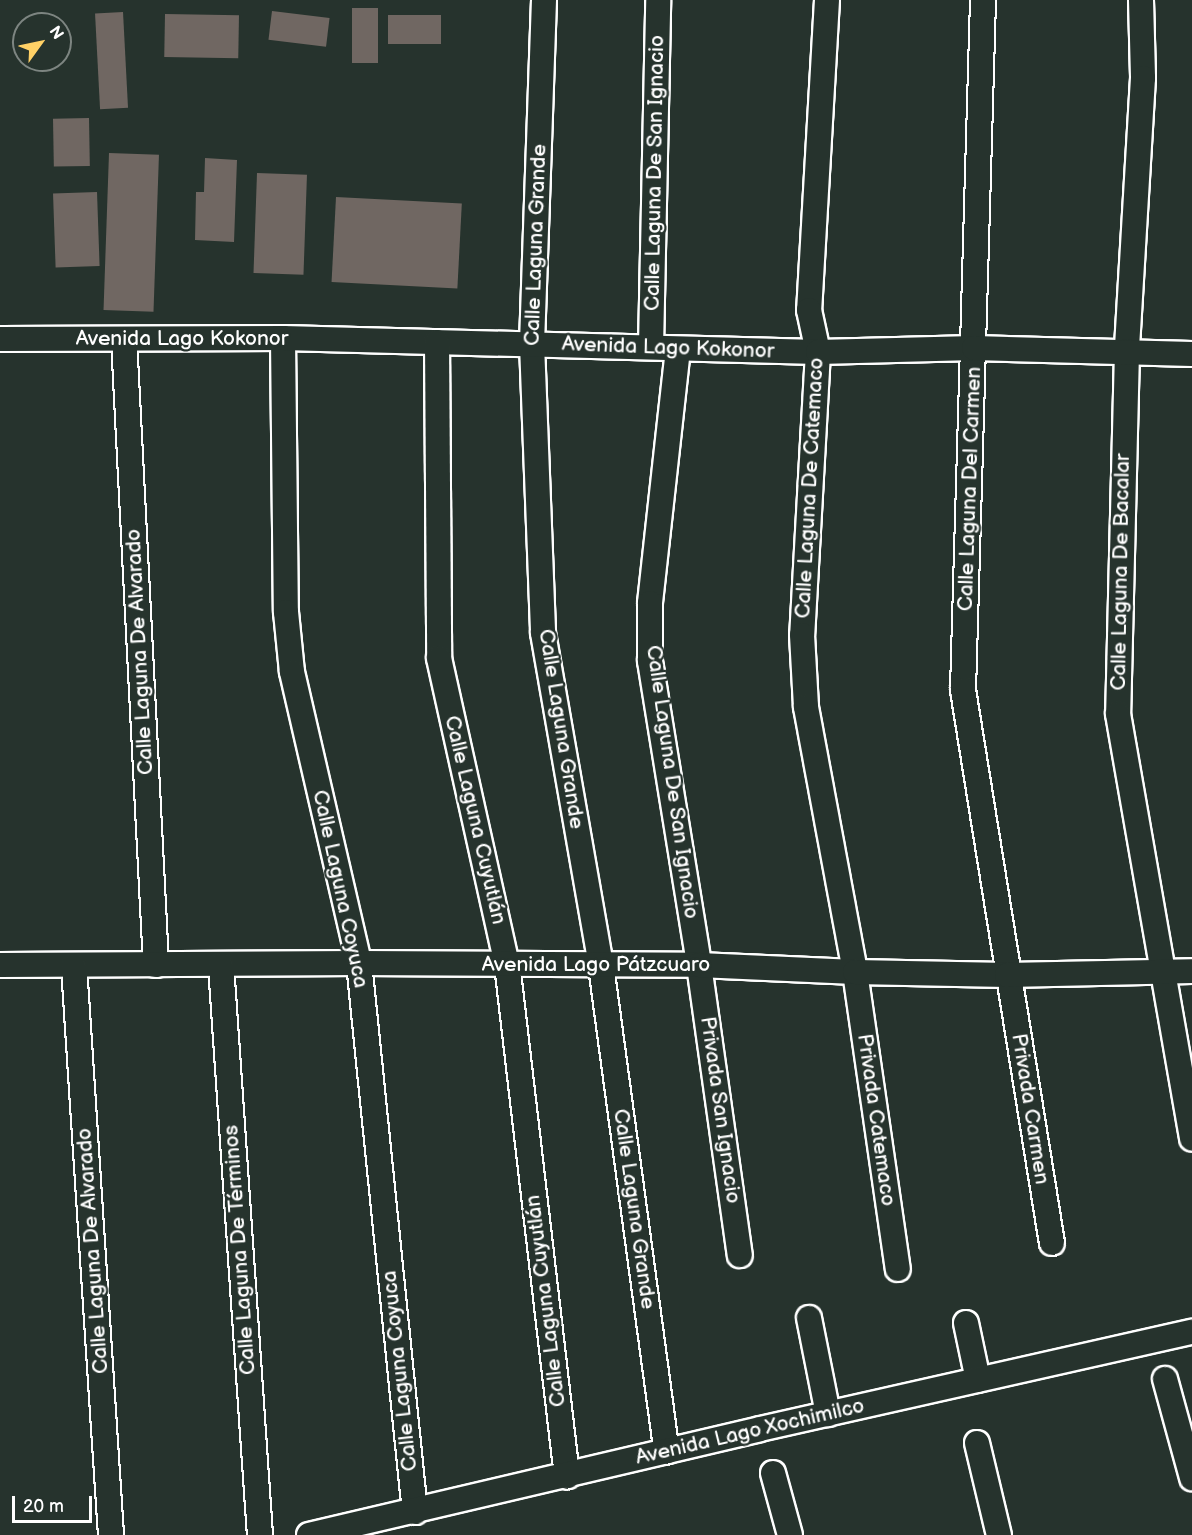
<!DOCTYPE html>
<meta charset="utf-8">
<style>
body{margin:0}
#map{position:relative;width:1192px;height:1535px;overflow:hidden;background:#26332d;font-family:"Balsamiq Sans",sans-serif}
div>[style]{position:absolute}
.building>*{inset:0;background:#706762;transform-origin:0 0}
.roads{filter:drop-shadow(2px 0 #fff) drop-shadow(-2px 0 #fff) drop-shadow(0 2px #fff) drop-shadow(0 -2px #fff)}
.street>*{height:24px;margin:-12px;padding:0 12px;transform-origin:12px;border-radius:12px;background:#26332d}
span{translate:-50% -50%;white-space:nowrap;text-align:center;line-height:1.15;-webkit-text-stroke:4.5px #26332d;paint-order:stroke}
.street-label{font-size:21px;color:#fff}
.north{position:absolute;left:12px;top:12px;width:60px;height:60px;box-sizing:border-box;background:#26332d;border:2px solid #7d8581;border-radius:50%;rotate:57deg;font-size:16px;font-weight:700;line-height:24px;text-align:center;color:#fff}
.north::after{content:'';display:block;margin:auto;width:21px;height:27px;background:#ffd166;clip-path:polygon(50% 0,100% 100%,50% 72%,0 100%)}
.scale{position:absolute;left:12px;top:1496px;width:80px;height:27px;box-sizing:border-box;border:3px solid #fff;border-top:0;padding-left:8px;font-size:18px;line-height:21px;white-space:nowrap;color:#fff;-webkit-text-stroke:4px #26332d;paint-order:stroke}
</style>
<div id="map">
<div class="building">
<i style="left:352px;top:8px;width:26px;height:55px"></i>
<i style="left:272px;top:11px;width:58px;height:29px;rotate:7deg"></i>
<i style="left:123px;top:12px;width:96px;height:28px;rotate:87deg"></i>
<i style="left:165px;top:14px;width:74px;height:43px;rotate:1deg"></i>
<i style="left:388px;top:15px;width:53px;height:29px"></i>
<i style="left:89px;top:118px;width:48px;height:36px;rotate:89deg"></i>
<i style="left:109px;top:153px;width:50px;height:157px;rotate:2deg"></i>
<i style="clip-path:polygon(205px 158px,237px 160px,234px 242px,195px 240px,196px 192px,204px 192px)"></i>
<i style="left:257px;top:173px;width:50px;height:100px;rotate:2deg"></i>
<i style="left:97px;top:192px;width:74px;height:44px;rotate:88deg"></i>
<i style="left:336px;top:197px;width:126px;height:85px;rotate:3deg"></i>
</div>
<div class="roads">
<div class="street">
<i style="left:544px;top:0;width:344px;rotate:92deg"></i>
<i style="left:532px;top:344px;width:289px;rotate:87.8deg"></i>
<i style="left:543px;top:633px;width:338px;rotate:80.1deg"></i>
<i style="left:601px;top:966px;width:490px;rotate:82.3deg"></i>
<i style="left:827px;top:0;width:311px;rotate:93.3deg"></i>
<i style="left:809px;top:310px;width:43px;rotate:77.9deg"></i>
<i style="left:818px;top:352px;width:283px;rotate:93.2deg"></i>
<i style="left:802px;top:635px;width:72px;rotate:86.8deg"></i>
<i style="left:806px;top:707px;width:269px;rotate:79.5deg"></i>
<i style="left:855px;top:972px;width:300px;rotate:81.8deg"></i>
<i style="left:983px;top:0;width:690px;rotate:91.66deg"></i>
<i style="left:963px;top:690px;width:560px;rotate:80.86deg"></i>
<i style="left:1141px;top:0;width:78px;rotate:88.5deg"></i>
<i style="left:1143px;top:78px;width:273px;rotate:93.4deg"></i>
<i style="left:1127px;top:351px;width:363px;rotate:91.4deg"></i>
<i style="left:1118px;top:714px;width:431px;rotate:80.1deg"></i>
<i style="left:283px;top:338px;width:274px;rotate:89.4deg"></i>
<i style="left:286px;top:612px;width:60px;rotate:84.3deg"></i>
<i style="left:292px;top:672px;width:299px;rotate:77deg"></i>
<i style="left:359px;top:963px;width:552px;rotate:84.18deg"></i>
<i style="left:0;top:339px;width:283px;rotate:-0.2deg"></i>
<i style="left:283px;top:338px;width:535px;rotate:1.5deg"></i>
<i style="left:818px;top:352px;width:156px;rotate:-1.5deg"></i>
<i style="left:974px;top:348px;width:218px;rotate:1.6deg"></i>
<i style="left:124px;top:339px;width:627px;rotate:87.07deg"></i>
<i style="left:437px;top:342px;width:316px;rotate:89.6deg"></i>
<i style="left:439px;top:658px;width:313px;rotate:77.5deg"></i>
<i style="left:507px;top:964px;width:516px;rotate:83.32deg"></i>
<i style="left:651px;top:347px;width:347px;rotate:-88.8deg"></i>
<i style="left:678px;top:349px;width:256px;rotate:96.3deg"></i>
<i style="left:650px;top:603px;width:58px;rotate:90deg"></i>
<i style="left:650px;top:661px;width:308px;rotate:80.8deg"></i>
<i style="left:699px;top:965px;width:293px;rotate:82deg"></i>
<i style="left:0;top:965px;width:359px;rotate:-0.3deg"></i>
<i style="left:359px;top:963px;width:340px;rotate:0.3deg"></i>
<i style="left:699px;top:965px;width:156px;rotate:2.6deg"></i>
<i style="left:855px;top:972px;width:152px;rotate:1.1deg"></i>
<i style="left:1007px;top:975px;width:185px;rotate:-1.2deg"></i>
<i style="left:221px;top:965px;width:571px;rotate:86.09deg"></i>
<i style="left:74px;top:966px;width:570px;rotate:86.28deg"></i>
<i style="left:809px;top:1318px;width:98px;rotate:78.8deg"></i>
<i style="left:966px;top:1323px;width:58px;rotate:78.1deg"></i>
<i style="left:1165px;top:1379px;width:103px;rotate:74.7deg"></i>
<i style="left:977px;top:1443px;width:95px;rotate:76.6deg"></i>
<i style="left:773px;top:1473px;width:64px;rotate:74.7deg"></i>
<i style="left:309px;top:1535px;width:463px;rotate:-13.2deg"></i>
<i style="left:760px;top:1429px;width:443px;rotate:-12.7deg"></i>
</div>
</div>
<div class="street-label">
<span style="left:655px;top:173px;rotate:-89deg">Calle Laguna De San Ignacio</span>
<span style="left:536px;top:245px;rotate:-88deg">Calle Laguna Grande</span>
<span style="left:182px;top:339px">Avenida Lago Kokonor</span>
<span style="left:668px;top:348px;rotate:2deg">Avenida Lago Kokonor</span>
<span style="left:810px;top:488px;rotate:-87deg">Calle Laguna De Catemaco</span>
<span style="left:970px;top:489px;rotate:-88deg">Calle Laguna Del Carmen</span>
<span style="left:1121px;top:572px;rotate:-89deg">Calle Laguna De Bacalar</span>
<span style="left:140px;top:652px;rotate:-93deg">Calle Laguna De Alvarado</span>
<span style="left:561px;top:729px;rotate:81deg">Calle Laguna Grande</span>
<span style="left:672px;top:782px;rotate:82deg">Calle Laguna De San Ignacio</span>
<span style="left:475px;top:820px;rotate:77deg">Calle Laguna Cuyutlán</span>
<span style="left:340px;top:889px;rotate:78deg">Calle Laguna Coyuca</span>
<span style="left:596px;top:965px">Avenida Lago Pátzcuaro</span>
<span style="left:1030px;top:1109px;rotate:81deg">Privada Carmen</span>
<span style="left:720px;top:1110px;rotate:82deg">Privada San Ignacio</span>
<span style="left:876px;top:1120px;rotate:82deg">Privada Catemaco</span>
<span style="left:634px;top:1209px;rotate:82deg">Calle Laguna Grande</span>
<span style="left:240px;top:1250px;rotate:-94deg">Calle Laguna De Términos</span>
<span style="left:93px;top:1251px;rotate:-94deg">Calle Laguna De Alvarado</span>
<span style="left:546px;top:1301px;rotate:-97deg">Calle Laguna Cuyutlán</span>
<span style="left:400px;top:1371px;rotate:-96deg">Calle Laguna Coyuca</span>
<span style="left:750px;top:1432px;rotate:-13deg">Avenida Lago Xochimilco</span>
</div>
<div class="north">N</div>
<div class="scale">20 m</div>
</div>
